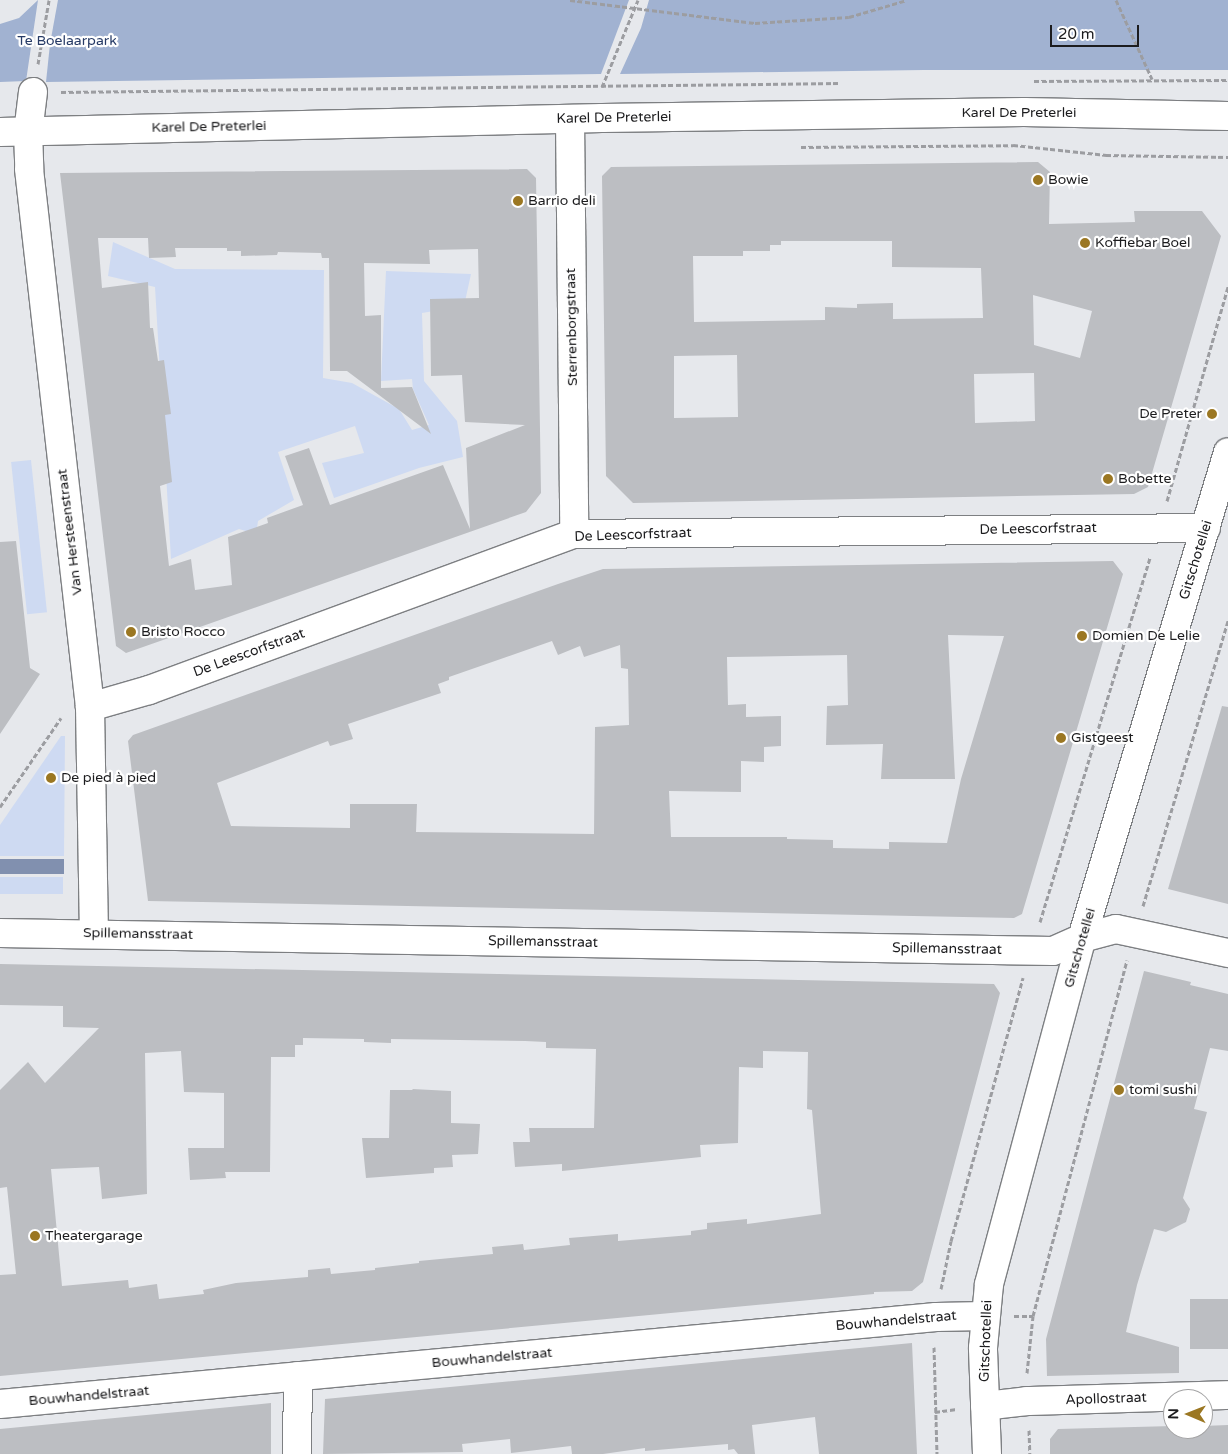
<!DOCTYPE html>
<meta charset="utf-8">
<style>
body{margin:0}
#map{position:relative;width:1228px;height:1454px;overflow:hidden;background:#e6e8ec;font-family:"Varela Round",sans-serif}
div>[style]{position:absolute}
.green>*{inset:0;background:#cedaf2;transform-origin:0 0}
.forest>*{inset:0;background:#a1b2d1}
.water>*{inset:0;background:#8190af;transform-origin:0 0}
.building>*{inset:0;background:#bcbec2;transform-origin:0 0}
.path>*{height:3px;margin-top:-1.5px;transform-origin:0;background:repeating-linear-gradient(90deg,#9c9da1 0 5px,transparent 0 7.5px)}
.roads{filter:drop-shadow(1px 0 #7d7f82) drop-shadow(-1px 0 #7d7f82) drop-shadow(0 1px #7d7f82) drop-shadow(0 -1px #7d7f82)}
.minor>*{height:28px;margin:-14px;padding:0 14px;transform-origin:14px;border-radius:14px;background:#fff}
.dots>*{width:14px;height:14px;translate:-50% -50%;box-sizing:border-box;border:2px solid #fff;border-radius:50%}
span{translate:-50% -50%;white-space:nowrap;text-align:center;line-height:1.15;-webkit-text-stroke:4.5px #fff;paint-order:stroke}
.park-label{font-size:14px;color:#273b66}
.street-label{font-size:14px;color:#1c1c1e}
.poi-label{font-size:14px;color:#1c1c1e}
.left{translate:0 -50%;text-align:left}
.right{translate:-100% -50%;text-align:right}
.north{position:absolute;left:1163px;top:1389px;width:50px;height:50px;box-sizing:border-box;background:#fff;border:1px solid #a4a4a5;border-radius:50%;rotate:271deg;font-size:14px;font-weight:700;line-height:20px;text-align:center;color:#1c1c1e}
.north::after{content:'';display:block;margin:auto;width:18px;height:22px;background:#9b7722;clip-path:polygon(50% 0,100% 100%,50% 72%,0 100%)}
.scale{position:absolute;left:1050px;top:25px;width:89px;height:22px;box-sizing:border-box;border:2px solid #1c1c1e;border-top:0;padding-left:6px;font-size:15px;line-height:18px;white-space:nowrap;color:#1c1c1e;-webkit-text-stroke:4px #fff;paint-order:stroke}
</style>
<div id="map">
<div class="green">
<i style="clip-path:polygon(113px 242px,175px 269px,324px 270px,323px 378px,352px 383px,399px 409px,412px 430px,429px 425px,413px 389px,412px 379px,381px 381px,386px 271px,471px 274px,464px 306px,422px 313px,424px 381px,457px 421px,463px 457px,419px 468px,334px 498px,322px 463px,364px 453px,355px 426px,278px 452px,294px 500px,258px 521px,256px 534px,239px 529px,171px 559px,155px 287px,108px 276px)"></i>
<i style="left:31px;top:460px;width:153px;height:20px;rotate:84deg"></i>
<i style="clip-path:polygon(61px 736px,65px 736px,64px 856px,0 856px,0 825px)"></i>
<i style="left:0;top:877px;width:63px;height:17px"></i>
</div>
<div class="forest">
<i style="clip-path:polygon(38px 0,26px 81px,0 82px,0 24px,19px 18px)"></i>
<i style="clip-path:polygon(58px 0,629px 0,601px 74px,46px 82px,50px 44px)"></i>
<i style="clip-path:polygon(649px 0,1228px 0,1228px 70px,924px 70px,620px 74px,641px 28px)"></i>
</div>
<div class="water">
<i style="left:0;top:859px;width:64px;height:15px"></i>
</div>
<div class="building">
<i style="clip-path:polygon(evenodd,1038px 162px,1050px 172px,1049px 224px,1135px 222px,1134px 211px,1202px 211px,1221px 236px,1148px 487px,1134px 494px,633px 503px,606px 476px,602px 176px,611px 167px,1038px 162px,781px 241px,892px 241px,892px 267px,981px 268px,983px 318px,893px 319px,893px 303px,857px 304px,857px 308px,825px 307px,825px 320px,694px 322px,693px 256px,743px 256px,743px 251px,770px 251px,770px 245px,781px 245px,781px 241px,1038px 162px,1033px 295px,1092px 311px,1080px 358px,1034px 345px,1033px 295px,1038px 162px,737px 355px,738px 417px,674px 418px,674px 356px,737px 355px,1038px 162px,1034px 373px,1035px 421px,975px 423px,974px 374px,1034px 373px)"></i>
<i style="clip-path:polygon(evenodd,527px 169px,536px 178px,541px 493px,526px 512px,126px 653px,116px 646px,60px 173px,527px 169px,98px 238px,148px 238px,149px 258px,176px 257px,175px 248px,227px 248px,227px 251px,241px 251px,241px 256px,277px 255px,278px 252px,321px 253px,322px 258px,329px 258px,330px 371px,347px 371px,431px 434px,412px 387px,381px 388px,381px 315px,365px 316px,364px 263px,430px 264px,429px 250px,478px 249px,479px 298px,430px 299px,431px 376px,462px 375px,465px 422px,525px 425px,466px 448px,470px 529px,443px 465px,330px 505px,309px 448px,285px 456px,303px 505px,267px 518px,268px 523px,228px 537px,232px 585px,195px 590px,191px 559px,169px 566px,160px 486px,172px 482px,165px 415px,171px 414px,164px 360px,158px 361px,153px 328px,150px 328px,148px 282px,102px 288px,98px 238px)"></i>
<i style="clip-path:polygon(16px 541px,30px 668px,40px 674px,0 734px,0 542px)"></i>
<i style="clip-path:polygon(evenodd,1113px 561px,1123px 574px,1022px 914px,1014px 918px,148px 901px,128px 741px,133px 735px,558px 584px,603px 569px,1113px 561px,948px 635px,1004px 636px,961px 779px,947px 843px,889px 842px,889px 849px,833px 848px,833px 840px,787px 839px,787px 837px,671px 837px,669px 791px,741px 792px,741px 761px,764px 762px,764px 747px,781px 746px,781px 716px,746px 717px,746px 704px,728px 705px,727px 657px,847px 655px,848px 705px,827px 706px,826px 745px,883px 744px,881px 779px,955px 779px,948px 635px,1113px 561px,552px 641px,558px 655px,580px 646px,584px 657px,620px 645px,621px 668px,628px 669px,629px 725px,595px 727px,594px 834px,416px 832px,417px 804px,350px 804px,350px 828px,231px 826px,217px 783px,328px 741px,330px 746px,353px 739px,348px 724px,441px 693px,438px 684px,449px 680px,449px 677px,552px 641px)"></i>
<i style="clip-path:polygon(1222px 706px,1228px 707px,1228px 904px,1168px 889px)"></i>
<i style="clip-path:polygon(evenodd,0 964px,994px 984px,1000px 993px,923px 1282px,912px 1291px,874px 1292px,874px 1294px,0 1376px,0 1275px,16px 1274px,7px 1187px,0 1188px,0 1090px,28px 1062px,45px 1083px,99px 1028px,63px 1027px,63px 1006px,0 1005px,0 964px,303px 1038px,364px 1039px,364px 1042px,391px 1043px,391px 1039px,525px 1041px,546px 1042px,546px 1048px,596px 1049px,594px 1128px,529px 1128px,530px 1142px,513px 1142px,515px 1167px,562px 1164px,562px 1171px,701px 1157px,700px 1145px,738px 1143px,739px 1067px,763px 1068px,763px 1051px,808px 1052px,807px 1109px,812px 1110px,821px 1214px,747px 1224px,747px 1219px,707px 1223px,707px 1229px,691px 1231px,691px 1235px,618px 1241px,618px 1234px,569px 1238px,570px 1245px,524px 1250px,523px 1244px,492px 1247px,493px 1254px,419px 1261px,419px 1263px,375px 1268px,375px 1270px,331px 1274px,330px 1268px,308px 1270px,308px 1277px,236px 1283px,203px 1290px,204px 1294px,159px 1299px,157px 1284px,129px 1288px,128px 1280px,62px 1286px,51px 1169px,99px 1167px,102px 1199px,147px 1194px,145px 1053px,181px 1051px,184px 1092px,224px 1093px,224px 1148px,188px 1148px,190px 1180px,226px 1178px,225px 1172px,270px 1172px,271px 1057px,295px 1057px,295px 1045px,303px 1045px,303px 1038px)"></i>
<i style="clip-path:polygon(1144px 971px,1191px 982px,1190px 985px,1228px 994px,1228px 1051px,1210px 1048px,1194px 1109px,1207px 1112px,1183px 1198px,1190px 1209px,1186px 1222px,1166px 1232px,1154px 1229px,1137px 1285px,1126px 1332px,1179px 1347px,1179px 1373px,1047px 1376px,1046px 1339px)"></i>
<i style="clip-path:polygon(412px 1089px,451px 1091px,451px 1123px,480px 1124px,478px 1154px,452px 1155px,453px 1167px,434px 1168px,434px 1173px,366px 1178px,362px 1138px,389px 1138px,390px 1090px,413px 1090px)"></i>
<i style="left:1228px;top:1299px;width:50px;height:38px;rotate:90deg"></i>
<i style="clip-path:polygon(912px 1343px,917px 1454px,819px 1454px,815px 1417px,752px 1425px,755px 1454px,738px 1454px,734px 1449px,728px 1450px,728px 1444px,645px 1451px,645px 1448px,603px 1454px,572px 1454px,571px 1446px,511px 1453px,510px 1439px,462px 1444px,463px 1452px,323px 1454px,325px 1399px)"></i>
<i style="clip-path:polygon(271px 1403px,271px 1454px,0 1454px,0 1429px)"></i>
<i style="clip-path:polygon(1228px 1425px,1228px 1454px,1050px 1454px,1050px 1439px,1058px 1429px,1173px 1426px,1173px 1429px,1203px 1429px,1203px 1426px)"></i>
</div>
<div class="path">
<i style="left:570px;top:0;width:186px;rotate:7.1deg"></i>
<i style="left:755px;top:23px;width:94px;rotate:-3.7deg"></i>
<i style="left:849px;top:17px;width:60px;rotate:-16.3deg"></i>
<i style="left:1116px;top:0;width:87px;rotate:65.5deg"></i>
<i style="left:38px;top:64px;width:65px;rotate:-80.2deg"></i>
<i style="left:1034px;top:81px;width:194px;rotate:-0.3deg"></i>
<i style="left:602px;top:87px;width:94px;rotate:-67.5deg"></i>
<i style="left:61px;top:92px;width:779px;rotate:-0.66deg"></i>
<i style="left:801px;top:147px;width:212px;rotate:-0.5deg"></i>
<i style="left:1013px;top:145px;width:94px;rotate:6.1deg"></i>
<i style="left:1106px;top:155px;width:122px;rotate:0.9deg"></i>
<i style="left:1167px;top:501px;width:223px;rotate:-74.1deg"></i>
<i style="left:0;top:807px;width:108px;rotate:-55.6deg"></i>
<i style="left:1143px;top:906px;width:298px;rotate:-73.4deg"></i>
<i style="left:1040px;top:922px;width:381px;rotate:-73.2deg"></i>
<i style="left:941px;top:1289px;width:49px;rotate:-78.2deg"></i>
<i style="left:951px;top:1241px;width:273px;rotate:-74.7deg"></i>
<i style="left:1014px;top:1316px;width:19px"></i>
<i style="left:934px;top:1347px;width:107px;rotate:88.4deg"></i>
<i style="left:1027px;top:1373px;width:57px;rotate:-84deg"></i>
<i style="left:1033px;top:1316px;width:368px;rotate:-75.2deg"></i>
<i style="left:935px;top:1412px;width:22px;rotate:-8deg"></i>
<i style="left:1029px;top:1430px;width:24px;rotate:88deg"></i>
</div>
<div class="roads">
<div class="minor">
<i style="left:33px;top:92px;width:39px;rotate:97deg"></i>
<i style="left:28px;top:131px;width:38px;rotate:88deg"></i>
<i style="left:29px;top:169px;width:541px;rotate:83.53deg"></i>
<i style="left:90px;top:707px;width:227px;rotate:89deg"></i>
<i style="left:570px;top:119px;width:415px;rotate:89.4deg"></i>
<i style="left:0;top:132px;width:602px;rotate:-1.33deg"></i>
<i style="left:602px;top:118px;width:422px;rotate:-0.8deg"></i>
<i style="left:1024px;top:112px;width:204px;rotate:1.1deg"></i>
<i style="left:90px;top:707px;width:61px;rotate:-16.1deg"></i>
<i style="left:149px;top:690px;width:453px;rotate:-20.2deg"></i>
<i style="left:574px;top:534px;width:632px;rotate:-0.54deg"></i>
<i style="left:0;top:933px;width:1053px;rotate:0.98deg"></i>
<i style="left:1053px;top:951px;width:32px;rotate:-24deg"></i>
<i style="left:1082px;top:938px;width:35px;rotate:-15deg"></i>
<i style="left:1116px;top:929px;width:115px;rotate:12.1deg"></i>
<i style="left:0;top:1404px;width:940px;rotate:-5.31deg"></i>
<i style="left:936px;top:1317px;width:49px;rotate:-1.2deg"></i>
<i style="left:985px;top:1406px;width:42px;rotate:-6.8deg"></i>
<i style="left:1027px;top:1401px;width:201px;rotate:-1.7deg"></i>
<i style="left:297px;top:1454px;width:78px;rotate:-89.3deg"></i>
<i style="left:987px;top:1454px;width:106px;rotate:-92.2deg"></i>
<i style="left:983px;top:1348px;width:64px;rotate:-84.6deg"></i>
<i style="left:989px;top:1284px;width:358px;rotate:-75deg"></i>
<i style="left:1082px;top:938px;width:507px;rotate:-73.28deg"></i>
</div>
</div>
<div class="dots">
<i style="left:1038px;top:180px;background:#9b7722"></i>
<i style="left:518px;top:201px;background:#9b7722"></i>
<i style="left:1085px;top:243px;background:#9b7722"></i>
<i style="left:1212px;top:414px;background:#9b7722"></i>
<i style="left:1108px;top:479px;background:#9b7722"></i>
<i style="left:131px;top:632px;background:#9b7722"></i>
<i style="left:1082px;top:636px;background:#9b7722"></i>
<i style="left:1061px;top:738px;background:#9b7722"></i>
<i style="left:51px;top:778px;background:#9b7722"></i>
<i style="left:1119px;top:1090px;background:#9b7722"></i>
<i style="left:35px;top:1236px;background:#9b7722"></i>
</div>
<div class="park-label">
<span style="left:67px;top:41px">Te Boelaarpark</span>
</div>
<div class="street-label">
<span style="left:1019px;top:113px">Karel De Preterlei</span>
<span style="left:614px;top:118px;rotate:-1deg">Karel De Preterlei</span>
<span style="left:209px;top:127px;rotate:-1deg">Karel De Preterlei</span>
<span style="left:572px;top:327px;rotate:-91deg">Sterrenborgstraat</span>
<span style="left:1038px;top:529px;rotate:-1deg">De Leescorfstraat</span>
<span style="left:70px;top:532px;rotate:-97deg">Van Hersteenstraat</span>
<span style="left:633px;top:535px;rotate:-2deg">De Leescorfstraat</span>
<span style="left:1196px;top:560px;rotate:-73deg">Gitschotellei</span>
<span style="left:249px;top:653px;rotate:-20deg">De Leescorfstraat</span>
<span style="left:138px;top:934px;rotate:1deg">Spillemansstraat</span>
<span style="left:543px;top:942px;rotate:1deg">Spillemansstraat</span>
<span style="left:1080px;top:948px;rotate:-74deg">Gitschotellei</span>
<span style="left:947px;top:949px;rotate:1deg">Spillemansstraat</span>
<span style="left:896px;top:1321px;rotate:-5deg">Bouwhandelstraat</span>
<span style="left:986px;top:1341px;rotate:-88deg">Gitschotellei</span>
<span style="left:492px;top:1358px;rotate:-5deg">Bouwhandelstraat</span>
<span style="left:89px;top:1396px;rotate:-5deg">Bouwhandelstraat</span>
<span style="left:1106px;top:1399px;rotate:-2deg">Apollostraat</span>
</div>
<div class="poi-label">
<span class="left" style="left:1048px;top:180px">Bowie</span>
<span class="left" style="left:528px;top:201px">Barrio deli</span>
<span class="left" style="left:1095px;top:243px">Koffiebar Boel</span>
<span class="right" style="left:1202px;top:414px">De Preter</span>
<span class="left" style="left:1118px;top:479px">Bobette</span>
<span class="left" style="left:141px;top:632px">Bristo Rocco</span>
<span class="left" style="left:1092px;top:636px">Domien De Lelie</span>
<span class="left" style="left:1071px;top:738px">Gistgeest</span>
<span class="left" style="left:61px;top:778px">De pied à pied</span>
<span class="left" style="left:1129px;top:1090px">tomi sushi</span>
<span class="left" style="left:45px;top:1236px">Theatergarage</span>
</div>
<div class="north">N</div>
<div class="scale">20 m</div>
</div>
